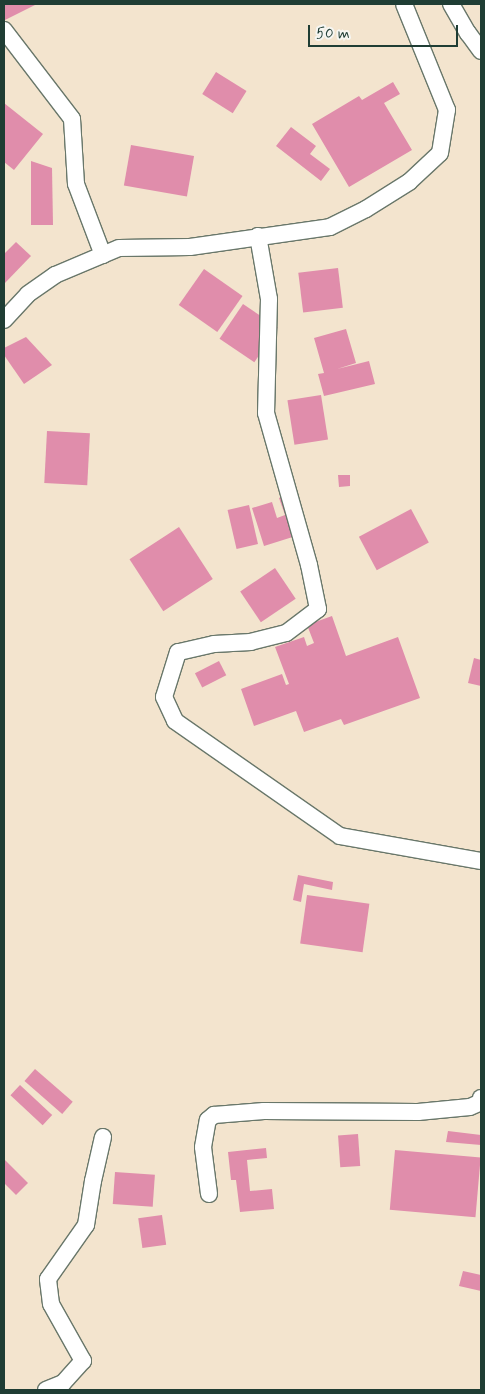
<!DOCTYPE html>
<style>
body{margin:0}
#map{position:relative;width:485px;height:1394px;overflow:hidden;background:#f3e4ce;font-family:Mynerve,sans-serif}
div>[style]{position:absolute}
.building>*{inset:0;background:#e08dab;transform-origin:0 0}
.roads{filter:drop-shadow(1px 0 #69776a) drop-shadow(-1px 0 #69776a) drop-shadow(0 1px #69776a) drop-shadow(0 -1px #69776a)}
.street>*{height:16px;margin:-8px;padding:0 8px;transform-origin:8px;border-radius:8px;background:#fff}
span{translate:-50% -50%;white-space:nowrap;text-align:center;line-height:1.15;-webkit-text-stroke:5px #f6f6f2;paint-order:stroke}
.frame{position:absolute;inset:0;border:5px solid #1f3d34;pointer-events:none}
.scale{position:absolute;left:308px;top:25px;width:150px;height:22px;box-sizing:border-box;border:2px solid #1f3d34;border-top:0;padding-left:6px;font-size:15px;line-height:18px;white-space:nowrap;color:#1f3d34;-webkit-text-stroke:4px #f6f6f2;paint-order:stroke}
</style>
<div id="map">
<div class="building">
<i style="clip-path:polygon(4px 4px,35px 4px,35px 5px,5px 20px)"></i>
<i style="left:216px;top:72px;width:36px;height:26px;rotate:32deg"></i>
<i style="clip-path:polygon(393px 82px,400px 94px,384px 103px,412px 150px,349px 187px,312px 124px,359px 96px,362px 100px)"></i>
<i style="clip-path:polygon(4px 103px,43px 134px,14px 170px,4px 162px)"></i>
<i style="clip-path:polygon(291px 127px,316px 146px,310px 154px,330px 169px,321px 181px,276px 146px)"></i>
<i style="left:131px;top:145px;width:64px;height:41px;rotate:10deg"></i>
<i style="clip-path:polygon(31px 161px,52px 168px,53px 225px,31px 225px)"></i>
<i style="clip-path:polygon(16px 242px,31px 256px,4px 284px,4px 254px)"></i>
<i style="left:338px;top:268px;width:40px;height:40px;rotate:83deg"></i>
<i style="left:204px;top:269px;width:47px;height:44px;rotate:35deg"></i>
<i style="left:243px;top:304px;width:42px;height:42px;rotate:34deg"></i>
<i style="clip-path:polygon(346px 329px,356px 363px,337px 369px,369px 361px,375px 384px,324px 396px,318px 374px,324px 373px,314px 338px)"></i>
<i style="clip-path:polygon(26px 337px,52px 365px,24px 384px,4px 355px,4px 348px)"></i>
<i style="left:321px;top:395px;width:45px;height:34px;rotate:81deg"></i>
<i style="left:47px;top:431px;width:43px;height:52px;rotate:3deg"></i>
<i style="clip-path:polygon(338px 475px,350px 475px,350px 486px,339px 487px)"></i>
<i style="clip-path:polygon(286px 495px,299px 535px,264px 546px,252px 508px,272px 502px,277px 518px,285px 515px,279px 498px)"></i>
<i style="left:249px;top:505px;width:40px;height:22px;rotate:77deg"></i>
<i style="left:411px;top:509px;width:38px;height:59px;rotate:62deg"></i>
<i style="left:179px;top:527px;width:62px;height:59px;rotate:57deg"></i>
<i style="left:275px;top:568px;width:37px;height:42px;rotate:56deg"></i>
<i style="clip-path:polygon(332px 616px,346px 656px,398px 637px,420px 698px,344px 725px,341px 719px,304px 732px,296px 711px,254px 726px,241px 689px,282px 674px,286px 685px,289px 684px,275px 647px,304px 637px,307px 646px,314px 643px,307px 625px)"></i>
<i style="clip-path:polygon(474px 658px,481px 660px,481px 686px,468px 683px)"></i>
<i style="left:219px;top:661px;width:16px;height:27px;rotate:63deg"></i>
<i style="clip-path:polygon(298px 875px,333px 882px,332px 890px,304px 884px,301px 902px,293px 900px)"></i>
<i style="left:307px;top:895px;width:63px;height:49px;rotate:8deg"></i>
<i style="left:35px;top:1069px;width:50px;height:16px;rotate:41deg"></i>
<i style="left:20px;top:1085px;width:44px;height:14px;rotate:43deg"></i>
<i style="clip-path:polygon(448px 1131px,481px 1135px,481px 1145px,446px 1142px)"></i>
<i style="left:358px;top:1134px;width:32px;height:20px;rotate:86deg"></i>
<i style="clip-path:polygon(266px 1148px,267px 1158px,247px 1160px,250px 1191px,272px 1189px,274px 1209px,240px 1212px,236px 1180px,231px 1180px,228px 1152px)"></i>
<i style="left:395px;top:1150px;width:86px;height:60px;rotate:5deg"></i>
<i style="clip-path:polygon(4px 1159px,28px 1183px,16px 1195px,4px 1183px)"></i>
<i style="left:115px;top:1172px;width:40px;height:32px;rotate:4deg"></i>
<i style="left:162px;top:1215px;width:30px;height:24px;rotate:82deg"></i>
<i style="clip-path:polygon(463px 1271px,481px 1275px,481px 1291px,459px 1286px)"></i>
</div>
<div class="roads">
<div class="street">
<i style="left:451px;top:4px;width:34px;rotate:60deg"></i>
<i style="left:468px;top:33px;width:22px;rotate:54deg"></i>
<i style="left:4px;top:30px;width:112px;rotate:52.6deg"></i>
<i style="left:72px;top:119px;width:65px;rotate:86.5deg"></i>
<i style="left:76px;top:184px;width:76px;rotate:69.2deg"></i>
<i style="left:258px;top:236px;width:64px;rotate:80.1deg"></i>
<i style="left:269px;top:299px;width:114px;rotate:91.5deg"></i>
<i style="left:266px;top:413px;width:158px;rotate:74.2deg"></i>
<i style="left:309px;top:565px;width:45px;rotate:78.4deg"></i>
<i style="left:318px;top:609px;width:40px;rotate:143deg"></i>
<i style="left:286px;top:633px;width:36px;rotate:166deg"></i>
<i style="left:251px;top:642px;width:37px;rotate:177deg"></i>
<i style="left:214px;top:644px;width:37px;rotate:167deg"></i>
<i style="left:178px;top:652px;width:47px;rotate:107.3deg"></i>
<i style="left:164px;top:697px;width:26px;rotate:65deg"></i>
<i style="left:175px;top:721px;width:201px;rotate:34.9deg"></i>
<i style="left:340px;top:836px;width:143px;rotate:10.1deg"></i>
<i style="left:4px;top:320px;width:35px;rotate:-47deg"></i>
<i style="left:28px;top:294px;width:33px;rotate:-35deg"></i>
<i style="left:55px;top:275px;width:69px;rotate:-22.9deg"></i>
<i style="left:119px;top:248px;width:71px;rotate:-0.8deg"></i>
<i style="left:190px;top:247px;width:141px;rotate:-8.1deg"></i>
<i style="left:330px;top:227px;width:40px;rotate:-26.6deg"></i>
<i style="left:366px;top:209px;width:51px;rotate:-32.1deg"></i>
<i style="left:409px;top:182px;width:42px;rotate:-43.1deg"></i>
<i style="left:440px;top:153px;width:44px;rotate:-80.8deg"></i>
<i style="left:447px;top:110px;width:114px;rotate:-112.1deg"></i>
<i style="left:209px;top:1194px;width:47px;rotate:-97.3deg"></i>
<i style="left:203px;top:1147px;width:27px;rotate:-80deg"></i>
<i style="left:208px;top:1120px;width:8px;rotate:-40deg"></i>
<i style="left:214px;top:1115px;width:50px;rotate:-4.6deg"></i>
<i style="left:264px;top:1111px;width:154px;rotate:0.4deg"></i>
<i style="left:418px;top:1112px;width:52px;rotate:-5.5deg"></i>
<i style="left:470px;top:1107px;width:12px;rotate:-24deg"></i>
<i style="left:481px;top:1102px;width:4px;rotate:-90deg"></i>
<i style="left:46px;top:1390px;width:18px;rotate:-22deg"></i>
<i style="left:63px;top:1383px;width:30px;rotate:-48deg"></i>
<i style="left:83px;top:1361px;width:65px;rotate:-119.3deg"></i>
<i style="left:51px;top:1304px;width:25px;rotate:-97deg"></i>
<i style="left:48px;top:1279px;width:66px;rotate:-54.9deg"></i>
<i style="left:86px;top:1225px;width:45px;rotate:-81deg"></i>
<i style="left:93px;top:1181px;width:45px;rotate:-77.2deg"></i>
</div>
</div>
<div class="frame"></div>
<div class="scale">50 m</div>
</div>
